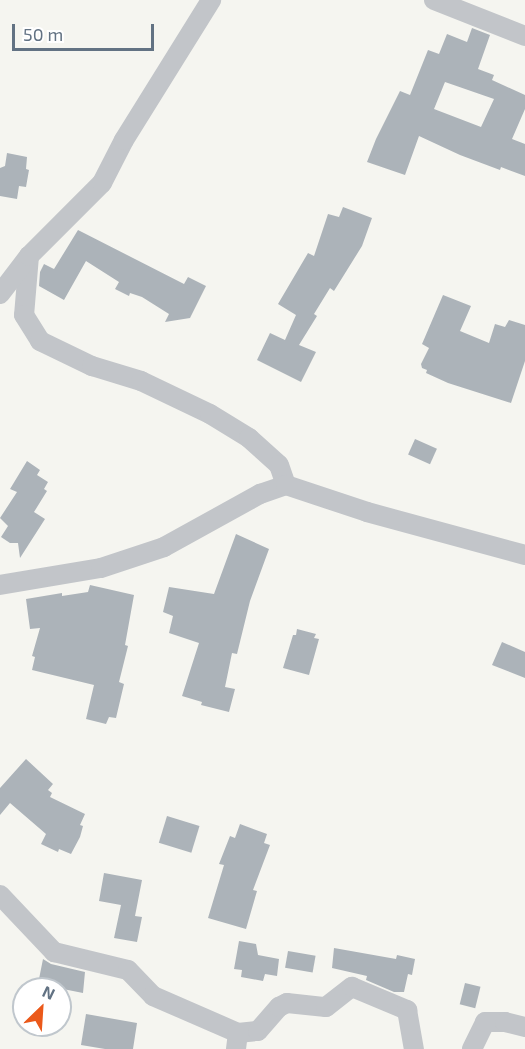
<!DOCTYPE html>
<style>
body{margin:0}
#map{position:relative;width:525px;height:1049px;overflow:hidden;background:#f5f5f0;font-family:"Exo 2",sans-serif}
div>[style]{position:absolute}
.building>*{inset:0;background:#acb3b9;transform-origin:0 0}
.minor>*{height:20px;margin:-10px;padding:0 10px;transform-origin:10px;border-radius:10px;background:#c2c5c9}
span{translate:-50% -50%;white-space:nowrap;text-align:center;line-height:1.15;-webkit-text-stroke:6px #fff;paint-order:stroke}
.north{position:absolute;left:12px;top:977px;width:60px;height:60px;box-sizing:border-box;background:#fff;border:2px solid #c0c7cd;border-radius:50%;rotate:25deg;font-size:16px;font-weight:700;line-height:24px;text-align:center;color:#627283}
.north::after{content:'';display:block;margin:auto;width:21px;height:27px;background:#eb591a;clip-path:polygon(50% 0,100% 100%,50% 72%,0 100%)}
.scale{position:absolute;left:12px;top:24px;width:142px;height:27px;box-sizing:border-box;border:3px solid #627283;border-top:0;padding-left:8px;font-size:18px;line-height:21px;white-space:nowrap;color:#627283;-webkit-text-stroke:4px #fff;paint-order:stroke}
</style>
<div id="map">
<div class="building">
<i style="clip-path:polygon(evenodd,472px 28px,490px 35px,478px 69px,494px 75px,492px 80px,525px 95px,525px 109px,512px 139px,525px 144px,525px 176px,501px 167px,500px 170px,460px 155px,419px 136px,405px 175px,367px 162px,376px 139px,400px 91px,410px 95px,428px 50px,439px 54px,447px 34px,467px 42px,472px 28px,445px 82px,494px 99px,481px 127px,434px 109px,445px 82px)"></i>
<i style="clip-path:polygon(7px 153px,27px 157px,26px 169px,29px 170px,26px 187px,19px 186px,17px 199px,0 196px,0 168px,5px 166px)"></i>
<i style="clip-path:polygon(343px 207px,372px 218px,362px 246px,334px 291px,330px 288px,314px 314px,317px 316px,299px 345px,316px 352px,301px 382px,257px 360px,270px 333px,285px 340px,296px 315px,278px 304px,308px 253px,314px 256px,328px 214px,339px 217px)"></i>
<i style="clip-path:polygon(78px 230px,184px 284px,188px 277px,206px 286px,190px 318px,165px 322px,169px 314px,142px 297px,130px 293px,129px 296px,115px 289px,119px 282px,86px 261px,64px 300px,39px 286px,40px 272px,44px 264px,54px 269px)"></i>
<i style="clip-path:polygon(443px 295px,471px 306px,460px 331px,489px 343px,495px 324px,505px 327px,509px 320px,525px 325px,525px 361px,511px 403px,448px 383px,426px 373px,427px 370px,422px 368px,421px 364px,429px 348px,422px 344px)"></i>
<i style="left:415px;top:439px;width:24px;height:17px;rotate:24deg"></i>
<i style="clip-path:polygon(27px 461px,40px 470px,37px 475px,48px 482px,44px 489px,47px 491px,34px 512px,45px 519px,20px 558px,18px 543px,10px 543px,1px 537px,8px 526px,0 518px,17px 492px,10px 489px)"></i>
<i style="clip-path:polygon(236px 534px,269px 549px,250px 601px,237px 654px,232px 653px,225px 687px,235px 689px,229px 712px,201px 705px,202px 702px,182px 696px,199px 643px,169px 633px,173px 616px,163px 612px,169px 587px,214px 594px)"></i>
<i style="clip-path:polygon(90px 585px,134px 595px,125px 645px,128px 646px,119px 682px,124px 684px,116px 718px,109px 717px,106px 724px,86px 719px,94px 685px,32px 670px,35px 657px,32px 656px,40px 628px,30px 629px,26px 599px,62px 593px,62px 596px,88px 592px)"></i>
<i style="clip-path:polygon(297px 629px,316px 634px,314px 638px,319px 639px,309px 675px,283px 668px,293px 635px,296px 635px)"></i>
<i style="clip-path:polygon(502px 642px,525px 652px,525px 678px,492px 665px)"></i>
<i style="clip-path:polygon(26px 759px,53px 784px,48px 790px,52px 793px,50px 797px,85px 814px,80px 825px,83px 826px,80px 837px,71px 854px,59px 849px,58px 852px,41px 844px,46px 834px,10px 803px,0 815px,0 788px)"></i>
<i style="left:167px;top:816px;width:34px;height:28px;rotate:17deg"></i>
<i style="clip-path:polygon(240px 824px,267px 834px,264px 843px,270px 845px,253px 890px,257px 891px,246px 929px,208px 918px,224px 865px,219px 864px,230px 836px,235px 838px)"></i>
<i style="clip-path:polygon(104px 873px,142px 880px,135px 916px,142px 917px,137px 942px,114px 938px,121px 905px,99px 901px)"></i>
<i style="clip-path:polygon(239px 941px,256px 944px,258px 955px,279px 959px,277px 976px,265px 974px,263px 981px,241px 977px,242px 970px,234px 969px)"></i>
<i style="clip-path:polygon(334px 948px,396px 959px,397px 955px,415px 959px,412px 975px,408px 974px,404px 992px,394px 992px,366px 980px,367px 976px,332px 968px)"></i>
<i style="left:288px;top:951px;width:28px;height:17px;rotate:10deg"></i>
<i style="clip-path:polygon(43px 959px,51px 964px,85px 972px,83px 993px,38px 984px)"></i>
<i style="left:465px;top:983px;width:16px;height:22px;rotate:14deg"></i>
<i style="clip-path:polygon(86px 1014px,137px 1023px,133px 1049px,105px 1049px,81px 1045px)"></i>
</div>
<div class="minor">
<i style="left:434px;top:0;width:98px;rotate:21.6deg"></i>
<i style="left:29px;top:256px;width:59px;rotate:94.8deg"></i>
<i style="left:24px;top:315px;width:31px;rotate:58deg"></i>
<i style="left:40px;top:341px;width:58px;rotate:25.7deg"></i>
<i style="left:92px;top:366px;width:51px;rotate:17deg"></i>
<i style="left:141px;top:381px;width:76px;rotate:25.6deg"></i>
<i style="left:210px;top:414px;width:46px;rotate:31.6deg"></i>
<i style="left:249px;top:438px;width:40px;rotate:42deg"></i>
<i style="left:279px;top:465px;width:21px;rotate:71deg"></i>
<i style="left:0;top:294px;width:48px;rotate:-52.7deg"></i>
<i style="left:29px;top:256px;width:103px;rotate:-45deg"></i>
<i style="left:102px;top:183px;width:48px;rotate:-62.9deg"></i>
<i style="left:124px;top:140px;width:165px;rotate:-58.1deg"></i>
<i style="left:0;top:585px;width:102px;rotate:-9.6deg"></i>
<i style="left:101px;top:568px;width:66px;rotate:-18.4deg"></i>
<i style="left:164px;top:547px;width:110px;rotate:-28.9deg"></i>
<i style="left:260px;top:494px;width:28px;rotate:-19deg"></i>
<i style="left:286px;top:485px;width:85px;rotate:18.4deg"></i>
<i style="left:367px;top:512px;width:164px;rotate:15.2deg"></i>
<i style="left:0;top:895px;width:79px;rotate:46.5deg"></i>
<i style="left:54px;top:952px;width:76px;rotate:13.7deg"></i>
<i style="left:128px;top:970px;width:36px;rotate:46deg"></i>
<i style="left:153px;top:996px;width:93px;rotate:23.5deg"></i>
<i style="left:236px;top:1049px;width:16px;rotate:-83deg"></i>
<i style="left:238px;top:1033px;width:20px;rotate:-6deg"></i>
<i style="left:258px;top:1031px;width:32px;rotate:-49deg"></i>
<i style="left:279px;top:1007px;width:9px;rotate:-27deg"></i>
<i style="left:287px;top:1003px;width:39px;rotate:6deg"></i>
<i style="left:326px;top:1007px;width:33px;rotate:-38deg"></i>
<i style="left:352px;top:987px;width:60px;rotate:22.7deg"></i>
<i style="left:407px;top:1010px;width:40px;rotate:80deg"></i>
<i style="left:472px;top:1049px;width:30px;rotate:-64deg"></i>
<i style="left:485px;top:1022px;width:20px"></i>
<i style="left:505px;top:1022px;width:21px;rotate:14deg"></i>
</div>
<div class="north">N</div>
<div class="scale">50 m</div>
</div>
